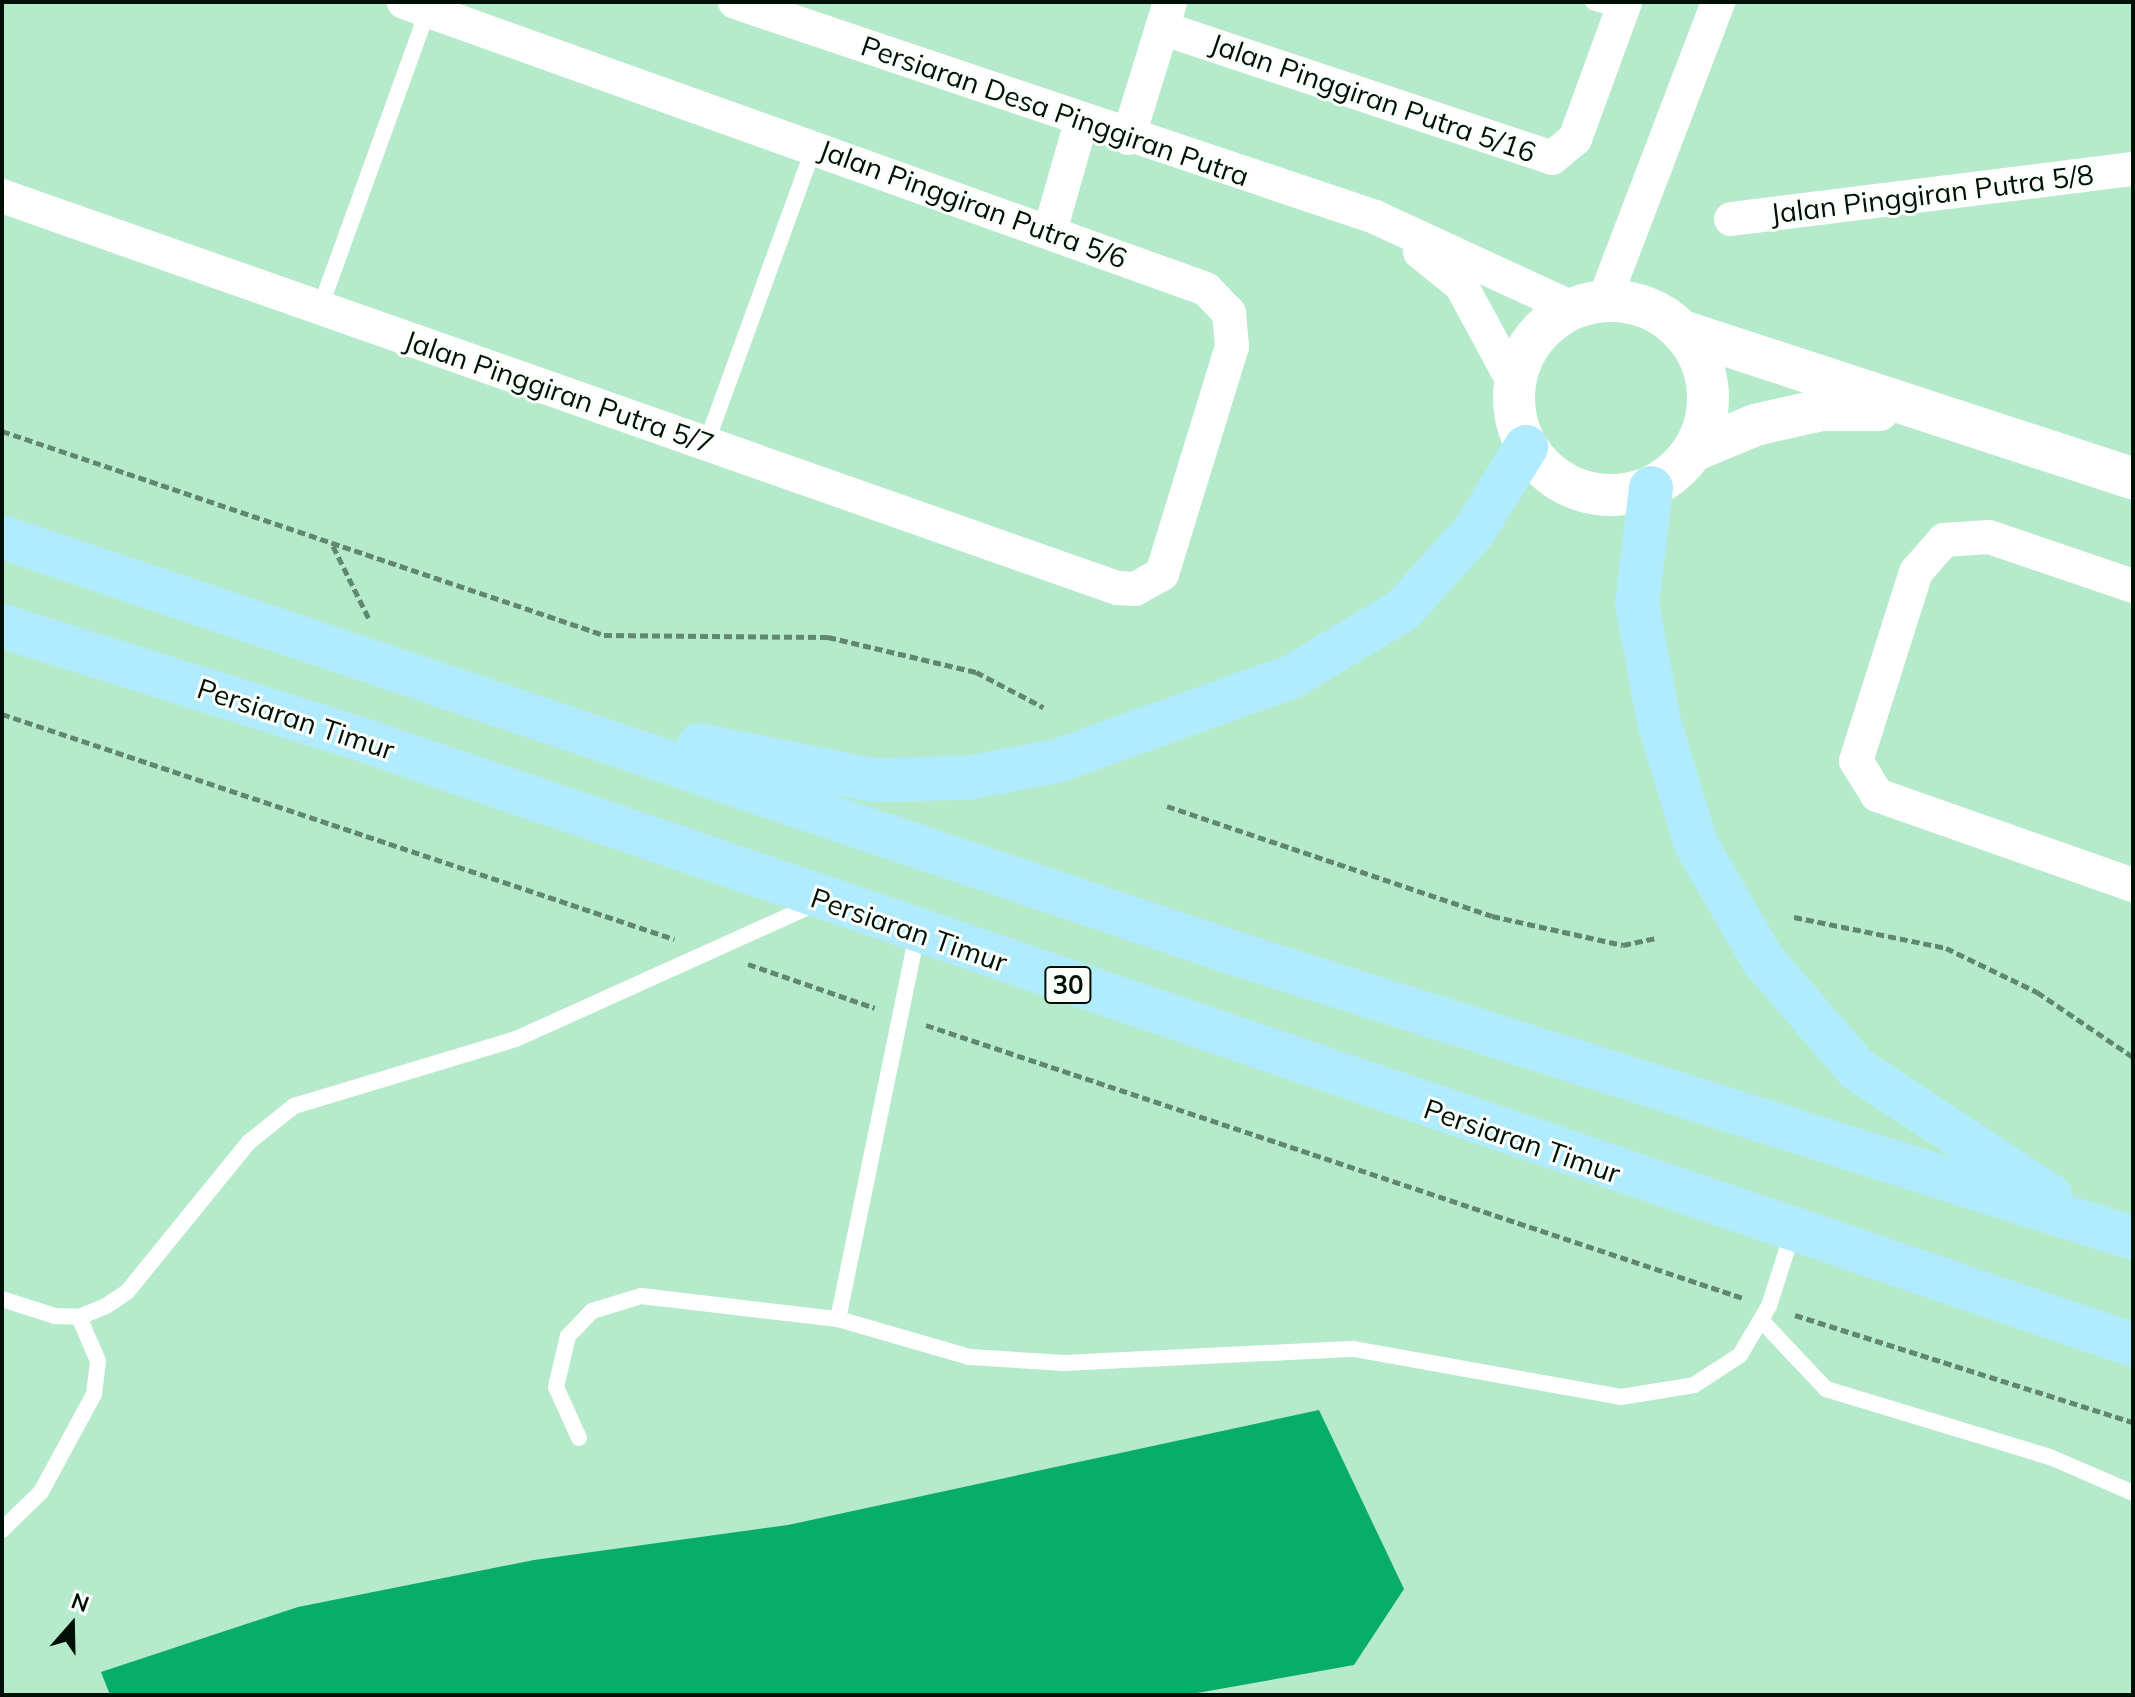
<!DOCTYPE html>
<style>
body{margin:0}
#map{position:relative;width:2135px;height:1697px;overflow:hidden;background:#b5ebca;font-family:Mulish,sans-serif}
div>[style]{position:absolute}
.water>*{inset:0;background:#08ad6b}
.path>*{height:5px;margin-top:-2.5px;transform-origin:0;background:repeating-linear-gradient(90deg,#628770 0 8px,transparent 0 12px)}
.service>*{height:16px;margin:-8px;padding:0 8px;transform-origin:8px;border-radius:8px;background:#fff}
.minor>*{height:34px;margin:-17px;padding:0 17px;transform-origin:17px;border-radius:17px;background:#fff}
.tertiary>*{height:42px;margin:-21px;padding:0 21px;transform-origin:21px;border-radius:21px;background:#fff}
.tertiary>.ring{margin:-21px;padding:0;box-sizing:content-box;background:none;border:42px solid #fff;border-radius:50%}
.primary>*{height:44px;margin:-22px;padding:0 22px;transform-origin:22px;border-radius:22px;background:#b0ecfd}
span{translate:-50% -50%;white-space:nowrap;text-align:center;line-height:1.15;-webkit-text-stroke:6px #fafffb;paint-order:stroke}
.shield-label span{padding:2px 6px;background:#fafffb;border:2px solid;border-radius:6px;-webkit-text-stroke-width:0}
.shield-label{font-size:26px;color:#001006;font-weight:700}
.street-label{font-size:28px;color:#001006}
.frame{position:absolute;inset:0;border:4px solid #001006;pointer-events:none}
.north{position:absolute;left:32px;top:1585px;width:80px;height:80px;-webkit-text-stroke:6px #fafffb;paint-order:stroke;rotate:20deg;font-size:22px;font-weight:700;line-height:32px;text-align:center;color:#001006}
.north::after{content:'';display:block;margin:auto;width:28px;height:36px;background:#001006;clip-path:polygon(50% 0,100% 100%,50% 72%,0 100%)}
</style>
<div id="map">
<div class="water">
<i style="clip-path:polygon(1319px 1410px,1404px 1589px,1354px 1665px,1186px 1695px,110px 1695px,101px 1672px,298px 1607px,534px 1560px,788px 1525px)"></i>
</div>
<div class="path">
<i style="left:2px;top:431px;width:636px;rotate:18.72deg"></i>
<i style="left:604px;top:635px;width:224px;rotate:0.5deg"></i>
<i style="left:828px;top:637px;width:152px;rotate:13.3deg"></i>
<i style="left:976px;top:672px;width:76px;rotate:27.6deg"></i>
<i style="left:333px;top:546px;width:81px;rotate:63.7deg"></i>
<i style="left:2px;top:714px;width:709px;rotate:18.51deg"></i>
<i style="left:1167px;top:806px;width:343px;rotate:18.7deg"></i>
<i style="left:1492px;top:916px;width:134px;rotate:12.5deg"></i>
<i style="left:1623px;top:945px;width:33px;rotate:-12deg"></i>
<i style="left:1794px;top:917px;width:155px;rotate:11.5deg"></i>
<i style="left:1946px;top:948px;width:101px;rotate:25.8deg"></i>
<i style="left:2037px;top:992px;width:116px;rotate:34.1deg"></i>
<i style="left:748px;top:964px;width:134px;rotate:19.1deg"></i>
<i style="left:926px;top:1025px;width:861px;rotate:18.48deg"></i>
<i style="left:1795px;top:1315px;width:355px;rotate:17.6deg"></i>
</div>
<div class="service">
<i style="left:1593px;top:2px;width:30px;rotate:17deg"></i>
<i style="left:320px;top:308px;width:317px;rotate:-70.1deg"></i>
<i style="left:706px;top:444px;width:316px;rotate:-70deg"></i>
<i style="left:2px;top:1299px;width:56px;rotate:17.8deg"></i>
<i style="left:55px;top:1316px;width:24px;rotate:2deg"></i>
<i style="left:79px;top:1317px;width:29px;rotate:-22deg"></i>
<i style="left:106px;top:1306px;width:25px;rotate:-34deg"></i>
<i style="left:127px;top:1292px;width:193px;rotate:-50.9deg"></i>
<i style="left:249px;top:1142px;width:58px;rotate:-38.7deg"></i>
<i style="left:294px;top:1106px;width:232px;rotate:-16.8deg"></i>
<i style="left:516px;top:1039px;width:330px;rotate:-24.3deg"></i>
<i style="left:838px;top:1319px;width:394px;rotate:-78.4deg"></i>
<i style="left:1761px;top:1320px;width:95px;rotate:46.7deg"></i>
<i style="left:1826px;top:1389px;width:234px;rotate:16.9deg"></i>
<i style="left:2050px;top:1457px;width:90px;rotate:23.4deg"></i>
<i style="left:579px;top:1438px;width:56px;rotate:-114.3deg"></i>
<i style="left:556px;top:1387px;width:52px;rotate:-76.8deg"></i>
<i style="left:568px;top:1336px;width:35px;rotate:-46deg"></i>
<i style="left:592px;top:1311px;width:51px;rotate:-17deg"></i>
<i style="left:641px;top:1296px;width:198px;rotate:6.7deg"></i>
<i style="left:838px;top:1319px;width:137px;rotate:16.1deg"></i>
<i style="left:970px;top:1357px;width:94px;rotate:3.7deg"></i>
<i style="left:1064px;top:1363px;width:290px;rotate:-2.8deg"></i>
<i style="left:1354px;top:1349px;width:271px;rotate:10.2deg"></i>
<i style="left:1621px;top:1397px;width:74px;rotate:-9.3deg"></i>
<i style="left:1694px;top:1385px;width:55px;rotate:-33.1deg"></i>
<i style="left:1740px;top:1355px;width:57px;rotate:-59.4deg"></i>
<i style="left:1769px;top:1306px;width:76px;rotate:-72.3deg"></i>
<i style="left:2px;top:1530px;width:54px;rotate:-44.3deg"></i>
<i style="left:41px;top:1492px;width:111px;rotate:-61.6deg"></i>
<i style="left:94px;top:1394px;width:33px;rotate:-83deg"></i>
<i style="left:98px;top:1361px;width:48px;rotate:-113.4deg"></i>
</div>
<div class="minor">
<i style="left:735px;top:2px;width:675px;rotate:18.57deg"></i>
<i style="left:1375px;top:217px;width:217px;rotate:24.8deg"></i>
<i style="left:1162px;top:28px;width:411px;rotate:18.4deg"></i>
<i style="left:1552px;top:158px;width:30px;rotate:-40deg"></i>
<i style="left:1575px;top:139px;width:146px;rotate:-69.9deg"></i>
<i style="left:1128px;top:138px;width:142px;rotate:-72.8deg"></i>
<i style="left:2px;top:196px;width:1182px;rotate:19.37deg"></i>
<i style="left:1117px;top:588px;width:18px;rotate:3deg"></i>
<i style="left:1135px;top:589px;width:31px;rotate:-29deg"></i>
<i style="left:1162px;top:574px;width:238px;rotate:-72.9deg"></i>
<i style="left:1232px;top:347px;width:34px;rotate:-95deg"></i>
<i style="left:1229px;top:313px;width:33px;rotate:-134deg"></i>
<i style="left:1206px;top:289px;width:852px;rotate:-160.31deg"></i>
<i style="left:1731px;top:219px;width:405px;rotate:-7.1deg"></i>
<i style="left:1050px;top:231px;width:113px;rotate:-74.1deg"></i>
<i style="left:1420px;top:252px;width:53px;rotate:38.8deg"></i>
<i style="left:1461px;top:285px;width:111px;rotate:61.6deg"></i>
<i style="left:1604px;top:301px;width:320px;rotate:-69.1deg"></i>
<i style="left:2133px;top:586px;width:152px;rotate:-161.2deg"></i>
<i style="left:1989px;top:537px;width:45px;rotate:176.2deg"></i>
<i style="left:1944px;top:540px;width:43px;rotate:131.2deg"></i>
<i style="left:1916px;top:572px;width:198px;rotate:107.6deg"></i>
<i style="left:1856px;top:761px;width:40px;rotate:58deg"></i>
<i style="left:1877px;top:795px;width:271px;rotate:19.4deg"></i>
</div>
<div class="tertiary">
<i class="ring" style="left:1514px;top:301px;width:152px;height:152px"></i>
<i style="left:1682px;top:331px;width:474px;rotate:18.1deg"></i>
<i style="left:1695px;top:450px;width:65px;rotate:-22.6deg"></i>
<i style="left:1755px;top:425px;width:68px;rotate:-12.8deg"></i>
<i style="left:1821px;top:410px;width:58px"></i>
</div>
<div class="primary">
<i style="left:1651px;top:488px;width:117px;rotate:96.9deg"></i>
<i style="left:1637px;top:604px;width:120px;rotate:79.4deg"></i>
<i style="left:1659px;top:722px;width:127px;rotate:73.1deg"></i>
<i style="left:1696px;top:844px;width:134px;rotate:60deg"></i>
<i style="left:1763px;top:960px;width:144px;rotate:49.2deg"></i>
<i style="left:1857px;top:1069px;width:231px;rotate:33.3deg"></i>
<i style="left:2px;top:537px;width:1304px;rotate:18.66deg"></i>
<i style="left:1237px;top:954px;width:940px;rotate:17.59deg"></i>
<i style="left:2px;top:626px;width:385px;rotate:17.5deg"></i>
<i style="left:369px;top:742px;width:1864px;rotate:18.87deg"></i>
<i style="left:699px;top:745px;width:177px;rotate:11.4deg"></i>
<i style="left:872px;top:780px;width:94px;rotate:-1.2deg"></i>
<i style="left:966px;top:778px;width:93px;rotate:-10.6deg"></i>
<i style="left:1057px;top:761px;width:251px;rotate:-19.8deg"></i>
<i style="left:1293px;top:676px;width:128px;rotate:-31deg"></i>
<i style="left:1403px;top:610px;width:106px;rotate:-48.1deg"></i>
<i style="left:1474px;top:531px;width:99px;rotate:-58.2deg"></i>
</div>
<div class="shield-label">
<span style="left:1068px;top:985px">30</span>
</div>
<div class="street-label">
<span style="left:1373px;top:98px;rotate:19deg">Jalan Pinggiran Putra 5/16</span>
<span style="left:1055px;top:111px;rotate:19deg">Persiaran Desa Pinggiran Putra</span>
<span style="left:1932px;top:194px;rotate:-7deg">Jalan Pinggiran Putra 5/8</span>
<span style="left:973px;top:204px;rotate:20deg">Jalan Pinggiran Putra 5/6</span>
<span style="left:559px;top:392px;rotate:19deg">Jalan Pinggiran Putra 5/7</span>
<span style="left:296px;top:719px;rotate:18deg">Persiaran Timur</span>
<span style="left:909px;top:930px;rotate:19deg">Persiaran Timur</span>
<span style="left:1522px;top:1141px;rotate:19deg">Persiaran Timur</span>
</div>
<div class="frame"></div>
<div class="north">N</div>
</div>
